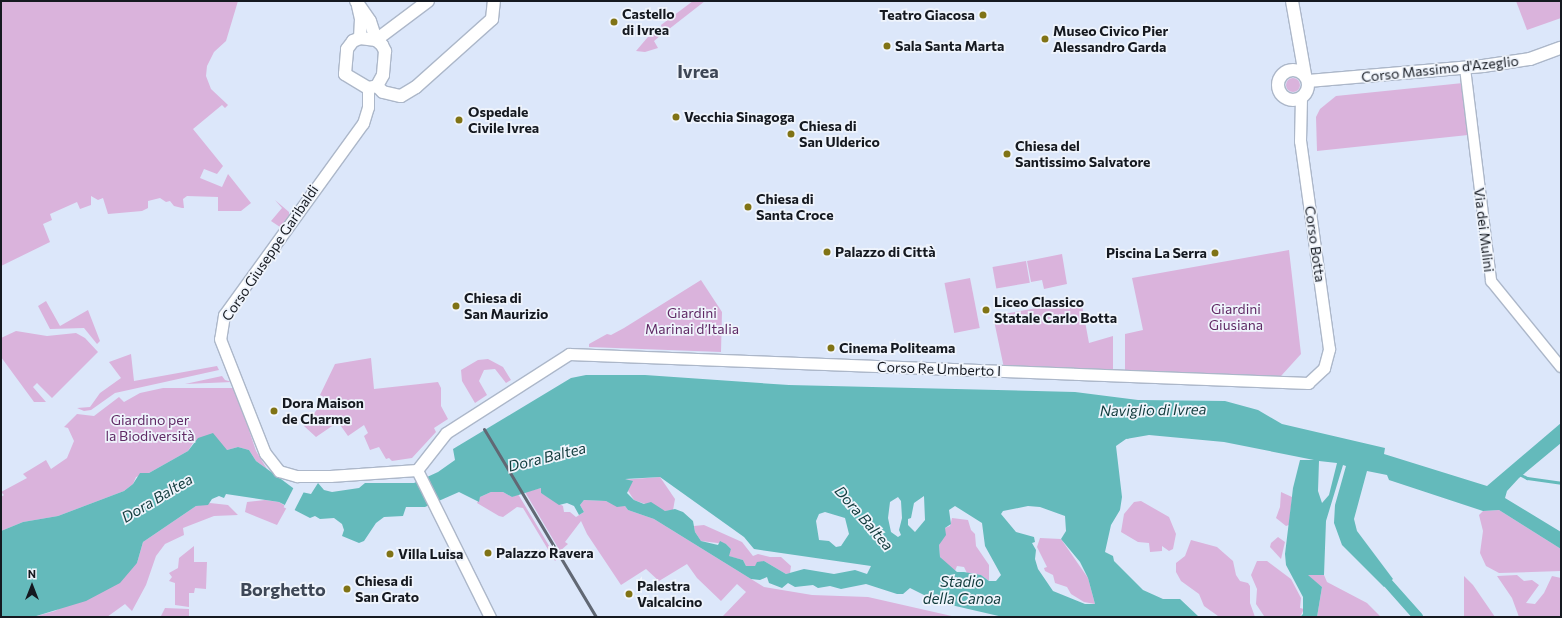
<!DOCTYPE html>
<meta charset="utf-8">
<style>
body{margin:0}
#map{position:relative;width:1562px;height:618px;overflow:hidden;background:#dce7fa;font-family:Commissioner,sans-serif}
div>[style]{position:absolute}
.green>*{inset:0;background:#dab3dc;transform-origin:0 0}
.round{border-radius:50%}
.water>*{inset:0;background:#64babb}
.pier>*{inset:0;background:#dce7fa;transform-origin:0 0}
.stream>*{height:3px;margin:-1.5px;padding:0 1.5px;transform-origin:1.5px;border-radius:1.5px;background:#64babb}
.canal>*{height:10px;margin:-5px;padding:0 5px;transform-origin:5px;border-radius:5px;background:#64babb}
.roads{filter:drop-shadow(1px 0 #acb7c9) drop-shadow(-1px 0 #acb7c9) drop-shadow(0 1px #acb7c9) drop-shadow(0 -1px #acb7c9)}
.tertiary>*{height:10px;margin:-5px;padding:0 5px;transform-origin:5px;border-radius:5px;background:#fff}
.secondary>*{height:11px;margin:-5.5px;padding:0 5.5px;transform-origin:5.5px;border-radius:5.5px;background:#fff}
.primary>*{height:12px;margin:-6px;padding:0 6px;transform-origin:6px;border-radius:6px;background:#fff}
.primary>.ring{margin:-6px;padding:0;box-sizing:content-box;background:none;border:12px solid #fff;border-radius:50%}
.rail>*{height:3px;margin:-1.5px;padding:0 1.5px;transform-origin:1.5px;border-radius:1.5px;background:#616874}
.dots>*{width:11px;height:11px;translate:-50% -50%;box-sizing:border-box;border:2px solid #eff4fc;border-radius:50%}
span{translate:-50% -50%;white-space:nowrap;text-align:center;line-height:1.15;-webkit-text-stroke:3.5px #eff4fc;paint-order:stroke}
.poi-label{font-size:14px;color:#151920;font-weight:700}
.left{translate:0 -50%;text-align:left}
.right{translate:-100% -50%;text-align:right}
.street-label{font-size:14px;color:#151920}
.park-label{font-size:14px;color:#602a65}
.water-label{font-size:15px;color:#113b3c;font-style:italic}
.district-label{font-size:18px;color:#3e4756;font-weight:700}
.frame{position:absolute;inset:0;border:2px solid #151920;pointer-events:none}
.north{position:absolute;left:12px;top:566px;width:40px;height:40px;-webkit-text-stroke:3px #eff4fc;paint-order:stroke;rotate:0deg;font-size:11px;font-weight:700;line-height:16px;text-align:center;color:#151920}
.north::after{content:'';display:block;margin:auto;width:14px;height:18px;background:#151920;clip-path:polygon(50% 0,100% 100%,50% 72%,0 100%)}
</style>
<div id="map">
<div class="green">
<i style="clip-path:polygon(1px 1px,238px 1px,226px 41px,214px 52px,207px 66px,206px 76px,211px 89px,228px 105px,225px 108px,222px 105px,193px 129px,223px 166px,217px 174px,204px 169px,200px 178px,222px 187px,228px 174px,251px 203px,241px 211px,218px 211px,218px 197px,187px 196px,183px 199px,184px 208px,182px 208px,174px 206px,170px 201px,166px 202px,160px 198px,148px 201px,148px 208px,142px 211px,108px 214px,103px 198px,98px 200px,91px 196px,91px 205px,80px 209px,77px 202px,50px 214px,52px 220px,43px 224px,50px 242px,1px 266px)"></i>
<i style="clip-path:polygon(693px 1px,705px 1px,664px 33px,661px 25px)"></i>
<i style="clip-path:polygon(1516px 1px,1561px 1px,1561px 18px,1527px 30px)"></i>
<i style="clip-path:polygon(653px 31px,660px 36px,654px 41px,658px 48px,645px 52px,636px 51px)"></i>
<i class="round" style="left:1286px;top:78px;width:14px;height:14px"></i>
<i style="clip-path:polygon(1463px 83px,1468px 135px,1317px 151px,1316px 117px,1320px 109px,1336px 96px)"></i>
<i style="clip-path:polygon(275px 200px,289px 212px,289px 217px,280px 227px,271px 221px,282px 208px)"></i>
<i style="clip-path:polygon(1289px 250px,1301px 354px,1281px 376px,1125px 372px,1125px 334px,1143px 330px,1132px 278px)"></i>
<i style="clip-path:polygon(1062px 254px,1067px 284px,1044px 289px,1042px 280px,1031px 282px,1027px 261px)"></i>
<i style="left:1026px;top:261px;width:22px;height:34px;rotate:80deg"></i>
<i style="left:970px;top:278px;width:51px;height:26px;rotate:79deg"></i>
<i style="clip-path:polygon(701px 280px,722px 312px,721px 352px,589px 347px,589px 344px,607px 334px,611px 335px,624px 328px)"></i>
<i style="clip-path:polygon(1081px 300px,1089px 343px,1113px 336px,1113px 371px,1004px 368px,993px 316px)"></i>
<i style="clip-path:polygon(46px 301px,60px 326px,88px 310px,100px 341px,97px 344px,84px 328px,50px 329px,38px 306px)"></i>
<i style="clip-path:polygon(16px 331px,47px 336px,76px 333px,85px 338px,98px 352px,52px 398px,37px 383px,33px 387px,46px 402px,34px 402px,1px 357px,1px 338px)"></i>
<i style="clip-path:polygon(131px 354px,134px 381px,217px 366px,219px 370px,115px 393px,91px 410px,84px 411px,77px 408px,90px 407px,100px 393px,121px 378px,109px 362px)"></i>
<i style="clip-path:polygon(371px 358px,374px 389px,438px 382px,441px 388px,441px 406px,448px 419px,434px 428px,436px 432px,412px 458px,392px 461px,389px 458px,386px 459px,379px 447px,370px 450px,364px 436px,368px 433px,364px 425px,348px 436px,338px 422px,316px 437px,304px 426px,326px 398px,320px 395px,335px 364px)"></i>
<i style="clip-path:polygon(488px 359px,503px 367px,511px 380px,506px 383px,495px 369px,484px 370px,479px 381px,487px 395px,475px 403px,462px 381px,461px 370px,478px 360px)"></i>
<i style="clip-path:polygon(222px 376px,225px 380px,232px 382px,185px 384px)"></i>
<i style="clip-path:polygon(163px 388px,235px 388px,256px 451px,267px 469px,256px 461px,249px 450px,238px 447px,227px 450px,193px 443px,188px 451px,149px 473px,136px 477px,133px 484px,124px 491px,58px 516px,23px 522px,1px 531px,1px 497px,4px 495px,1px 492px,27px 478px,23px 474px,46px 460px,51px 469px,67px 458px,74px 441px,68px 428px,64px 427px,77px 414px,94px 416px,119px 397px,124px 402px,140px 393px)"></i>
<i style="clip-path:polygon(660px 477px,675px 499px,673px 510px,665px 511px,634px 500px,621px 480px)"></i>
<i style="clip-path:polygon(541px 488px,541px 493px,563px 506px,564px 512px,570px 512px,576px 517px,584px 512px,580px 505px,584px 500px,606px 501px,617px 506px,625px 506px,628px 510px,654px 519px,764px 587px,812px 595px,868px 597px,956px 617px,722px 617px,746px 592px,737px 584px,721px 601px,697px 578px,687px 564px,659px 581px,646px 569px,621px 585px,587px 534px,581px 521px,565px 542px,568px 544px,560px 551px,525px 492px)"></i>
<i style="clip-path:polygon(491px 492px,503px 492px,512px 497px,518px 494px,557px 559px,555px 561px,523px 508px,517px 507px,503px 517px,499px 516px,477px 503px,480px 497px)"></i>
<i style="clip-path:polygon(1281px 492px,1292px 497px,1289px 525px,1286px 526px,1276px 518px,1280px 507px)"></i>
<i style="clip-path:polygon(265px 500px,279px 502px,287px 507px,277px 525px,245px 512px,247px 502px)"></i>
<i style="clip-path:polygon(1141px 501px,1169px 517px,1176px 534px,1173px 549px,1169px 551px,1162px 546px,1162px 551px,1150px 552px,1149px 543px,1138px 542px,1121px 532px,1124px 514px,1134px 502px)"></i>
<i style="clip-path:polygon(210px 503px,228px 505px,238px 515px,214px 516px,183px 528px,184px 535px,165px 544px,156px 556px,146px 585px,132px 611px,125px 604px,107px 617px,33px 617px,55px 611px,137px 563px,143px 542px,196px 506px)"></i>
<i style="clip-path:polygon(1499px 510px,1561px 549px,1561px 571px,1499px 573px,1486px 566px,1480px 553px,1483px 531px,1479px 515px,1483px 511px)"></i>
<i style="clip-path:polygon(952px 518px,968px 520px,971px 530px,975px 534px,976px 546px,989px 565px,989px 581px,981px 575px,967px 573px,964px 567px,957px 566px,955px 571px,952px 570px,940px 557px,939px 545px,945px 528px,950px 526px)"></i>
<i style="clip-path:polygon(704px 525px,742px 542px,753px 556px,758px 554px,770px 557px,781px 557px,791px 566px,790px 573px,786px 574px,764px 561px,755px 566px,746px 566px,743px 560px,728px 556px,731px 549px,726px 544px,701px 541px,695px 532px,694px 526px)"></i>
<i style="clip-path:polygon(1278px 537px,1285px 542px,1281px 559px,1270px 547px,1271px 543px)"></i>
<i style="clip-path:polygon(1040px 538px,1061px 539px,1088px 578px,1095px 604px,1084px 602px,1071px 594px,1067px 587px,1055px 583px,1053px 575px,1045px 571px,1044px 568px,1047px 567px,1037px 547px)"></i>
<i style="clip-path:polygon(1191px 540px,1217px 547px,1233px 561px,1236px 575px,1240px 581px,1248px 583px,1250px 586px,1250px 603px,1255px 617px,1218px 616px,1204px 606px,1199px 594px,1181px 581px,1176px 572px,1176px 563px,1185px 556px)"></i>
<i style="clip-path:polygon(194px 546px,194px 562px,207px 562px,206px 589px,195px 588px,194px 593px,189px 593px,189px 607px,175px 605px,175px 583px,169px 581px,172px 577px,169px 573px,178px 568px,179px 558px)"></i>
<i style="clip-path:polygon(1257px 561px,1267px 561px,1291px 579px,1301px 598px,1300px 608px,1304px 609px,1300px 617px,1264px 616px,1256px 604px,1257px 589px,1251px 575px)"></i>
<i style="clip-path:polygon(1307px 575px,1324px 575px,1327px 582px,1367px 603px,1381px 617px,1317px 617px,1322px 587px)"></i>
<i style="clip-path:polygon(1517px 575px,1524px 581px,1532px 580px,1539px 585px,1526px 603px,1535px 604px,1544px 593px,1552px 576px,1561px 578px,1561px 617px,1519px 617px,1512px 598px,1497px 576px)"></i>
<i style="clip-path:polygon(1464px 576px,1473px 585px,1495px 617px,1464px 617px)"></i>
<i style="clip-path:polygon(165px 608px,189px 609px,189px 617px,156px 617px,161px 616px)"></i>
</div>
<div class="water">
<i style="clip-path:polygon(evenodd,586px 375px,645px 375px,789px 385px,1075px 392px,1138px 400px,1225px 401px,1258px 410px,1282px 424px,1385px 448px,1384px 454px,1487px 486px,1561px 423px,1561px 443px,1519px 478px,1507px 491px,1505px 498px,1561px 532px,1561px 549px,1499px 510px,1483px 511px,1389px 480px,1387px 475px,1367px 471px,1354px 519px,1357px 531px,1393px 579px,1384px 587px,1342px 545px,1334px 523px,1335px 505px,1346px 466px,1343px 465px,1326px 521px,1324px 575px,1308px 575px,1322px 587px,1317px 617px,1300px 617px,1303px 614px,1303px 597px,1286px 565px,1285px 554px,1293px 488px,1300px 460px,1314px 460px,1224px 442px,1149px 435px,1126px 439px,1116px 446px,1122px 497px,1120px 510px,1111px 525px,1105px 552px,1113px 556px,1114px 561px,1143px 590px,1163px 599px,1180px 599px,1199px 617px,1003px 617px,938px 602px,910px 588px,903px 594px,897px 594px,866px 584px,841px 589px,830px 586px,818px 588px,813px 585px,795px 587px,788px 583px,782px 588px,769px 583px,767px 577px,760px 580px,751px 579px,654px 519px,628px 510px,625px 506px,617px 507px,606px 501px,584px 500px,580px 505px,584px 512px,579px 515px,574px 506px,567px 503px,559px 505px,541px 493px,541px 488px,512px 497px,503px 492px,491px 492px,480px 497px,479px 502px,459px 492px,425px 507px,406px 507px,403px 516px,384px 517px,376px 523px,364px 541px,359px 543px,342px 536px,344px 530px,342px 524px,334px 518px,320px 519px,315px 516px,310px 518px,279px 502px,226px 494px,224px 498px,219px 496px,212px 499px,208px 505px,196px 506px,143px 542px,137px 563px,120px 583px,86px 601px,33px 617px,1px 617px,1px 531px,23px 522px,58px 516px,124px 491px,133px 484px,140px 473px,149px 473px,188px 451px,198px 438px,213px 433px,227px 450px,238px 447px,249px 450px,256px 461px,281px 479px,297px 491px,311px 494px,318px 483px,324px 490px,332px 492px,359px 488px,365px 483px,414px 483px,438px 472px,455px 460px,453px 449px,571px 378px,586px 375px,1319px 461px,1337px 463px,1329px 495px,1322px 503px,1318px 491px,1319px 461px,586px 375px,660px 477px,744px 537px,754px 549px,871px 566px,867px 574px,855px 570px,834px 574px,804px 569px,786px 574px,764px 561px,757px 562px,755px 566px,746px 566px,743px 560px,729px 556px,731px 549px,726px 544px,720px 541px,718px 545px,701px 541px,695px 532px,693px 521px,683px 512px,675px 509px,665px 511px,651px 502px,644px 504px,634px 500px,627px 493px,633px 481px,625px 479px,660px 477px,586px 375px,924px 496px,925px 520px,915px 532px,908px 525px,908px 519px,911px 518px,914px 503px,924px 496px,586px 375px,898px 497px,901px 501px,902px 518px,899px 530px,901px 535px,898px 537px,891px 532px,888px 518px,890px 502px,898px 497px,586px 375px,955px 506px,982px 523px,985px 546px,1001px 575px,996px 581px,989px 581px,981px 575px,964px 572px,957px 572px,940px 557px,939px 545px,946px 535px,945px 528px,951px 524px,949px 510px,955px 506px,586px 375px,1028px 506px,1040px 507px,1065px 516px,1066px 531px,1061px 539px,1080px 562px,1088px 578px,1095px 604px,1085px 604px,1053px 591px,1038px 569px,1035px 559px,1036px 550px,1032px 543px,1035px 542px,1034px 537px,1016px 532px,1001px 514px,1003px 511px,1028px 506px,586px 375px,825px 512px,845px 518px,849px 534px,841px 546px,836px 547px,829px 541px,819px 540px,816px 521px,819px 514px,825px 512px)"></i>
</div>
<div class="pier">
<i style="left:295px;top:485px;width:11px;height:25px;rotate:27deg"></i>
</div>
<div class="stream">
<i style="left:1519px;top:474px;width:9px;rotate:27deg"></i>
<i style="left:1527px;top:478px;width:34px;rotate:8deg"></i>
</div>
<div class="canal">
<i style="left:1379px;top:573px;width:59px;rotate:48.4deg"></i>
</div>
<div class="roads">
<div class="tertiary">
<i style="left:1465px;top:68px;width:215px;rotate:83deg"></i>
<i style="left:1491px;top:281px;width:111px;rotate:50.9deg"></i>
</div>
<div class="secondary">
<i style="left:368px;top:88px;width:19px;rotate:90deg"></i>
<i style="left:368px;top:107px;width:17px;rotate:107deg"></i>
<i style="left:363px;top:123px;width:237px;rotate:125.9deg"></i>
<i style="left:224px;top:315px;width:24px;rotate:99deg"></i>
<i style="left:220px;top:339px;width:123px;rotate:68.5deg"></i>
<i style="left:265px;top:453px;width:23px;rotate:52deg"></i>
<i style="left:279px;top:471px;width:19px;rotate:16deg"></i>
<i style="left:297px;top:476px;width:33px"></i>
<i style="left:330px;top:476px;width:87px;rotate:-3.9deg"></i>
<i style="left:417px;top:470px;width:47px;rotate:-51.9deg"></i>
<i style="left:446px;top:433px;width:146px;rotate:-32.7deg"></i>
<i style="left:569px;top:354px;width:740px;rotate:2.25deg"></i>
<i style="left:1308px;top:383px;width:22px;rotate:-43deg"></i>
<i style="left:1324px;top:368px;width:20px;rotate:-75deg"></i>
<i style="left:1329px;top:349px;width:210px;rotate:-97.9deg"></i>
<i style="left:1300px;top:141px;width:43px;rotate:-88.7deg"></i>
<i style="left:417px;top:470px;width:164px;rotate:63.6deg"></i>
</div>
<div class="primary">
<i style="left:356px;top:1px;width:24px;rotate:55deg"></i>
<i style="left:370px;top:21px;width:20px;rotate:72deg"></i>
<i style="left:1292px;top:1px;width:75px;rotate:80deg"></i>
<i style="left:358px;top:6px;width:13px;rotate:77deg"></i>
<i style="left:361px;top:19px;width:19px;rotate:93deg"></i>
<i style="left:360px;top:38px;width:16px;rotate:7deg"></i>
<i style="left:376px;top:40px;width:8px;rotate:40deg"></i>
<i style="left:382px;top:45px;width:7px;rotate:63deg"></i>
<i style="left:385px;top:51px;width:24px;rotate:95deg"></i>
<i style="left:383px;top:75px;width:13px;rotate:119deg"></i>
<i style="left:377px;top:86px;width:9px;rotate:167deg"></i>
<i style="left:368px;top:88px;width:27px;rotate:-149deg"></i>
<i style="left:345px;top:74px;width:25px;rotate:-85deg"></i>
<i style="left:347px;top:49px;width:10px;rotate:-53deg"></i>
<i style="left:353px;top:41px;width:8px;rotate:-23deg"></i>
<i style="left:376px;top:40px;width:65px;rotate:-36.9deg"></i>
<i class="ring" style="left:1278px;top:70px;width:18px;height:18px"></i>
<i style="left:1308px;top:81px;width:176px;rotate:-4.9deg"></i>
<i style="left:1483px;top:66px;width:48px;rotate:-8.5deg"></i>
<i style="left:1530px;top:59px;width:33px;rotate:-20deg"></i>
<i style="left:377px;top:86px;width:8px;rotate:45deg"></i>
<i style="left:383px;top:92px;width:18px;rotate:13deg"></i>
<i style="left:401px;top:96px;width:17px;rotate:-31deg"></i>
<i style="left:416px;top:87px;width:102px;rotate:-41.8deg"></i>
<i style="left:492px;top:19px;width:18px;rotate:-84deg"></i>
</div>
</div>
<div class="rail">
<i style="left:484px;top:429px;width:219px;rotate:59.2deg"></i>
</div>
<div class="dots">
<i style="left:983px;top:15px;background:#807315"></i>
<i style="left:614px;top:22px;background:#807315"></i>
<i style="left:1045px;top:39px;background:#807315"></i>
<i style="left:887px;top:46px;background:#807315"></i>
<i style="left:676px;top:117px;background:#807315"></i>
<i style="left:459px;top:120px;background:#807315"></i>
<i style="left:791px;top:134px;background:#807315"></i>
<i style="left:1007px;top:154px;background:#807315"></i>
<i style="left:748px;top:207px;background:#807315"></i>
<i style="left:827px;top:252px;background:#807315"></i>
<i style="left:1215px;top:253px;background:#807315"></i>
<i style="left:456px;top:306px;background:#807315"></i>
<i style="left:986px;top:310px;background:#807315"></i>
<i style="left:831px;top:348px;background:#807315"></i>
<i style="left:274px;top:411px;background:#807315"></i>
<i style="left:488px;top:553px;background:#807315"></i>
<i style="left:390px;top:554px;background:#807315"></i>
<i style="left:347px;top:589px;background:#807315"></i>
<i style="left:629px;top:594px;background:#807315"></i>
</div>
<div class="poi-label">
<span class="left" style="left:622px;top:22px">Castello<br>di Ivrea</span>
<span class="right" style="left:975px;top:15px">Teatro Giacosa</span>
<span class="left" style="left:1053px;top:39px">Museo Civico Pier<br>Alessandro Garda</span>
<span class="left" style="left:895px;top:46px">Sala Santa Marta</span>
<span class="left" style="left:468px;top:120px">Ospedale<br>Civile Ivrea</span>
<span class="left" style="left:684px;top:117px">Vecchia Sinagoga</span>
<span class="left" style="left:799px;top:134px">Chiesa di<br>San Ulderico</span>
<span class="left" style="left:1015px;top:154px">Chiesa del<br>Santissimo Salvatore</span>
<span class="left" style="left:756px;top:207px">Chiesa di<br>Santa Croce</span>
<span class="left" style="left:835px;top:252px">Palazzo di Città</span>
<span class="right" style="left:1207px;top:253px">Piscina La Serra</span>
<span class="left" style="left:464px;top:306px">Chiesa di<br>San Maurizio</span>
<span class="left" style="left:994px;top:310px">Liceo Classico<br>Statale Carlo Botta</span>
<span class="left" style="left:839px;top:348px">Cinema Politeama</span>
<span class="left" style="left:282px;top:411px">Dora Maison<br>de Charme</span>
<span class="left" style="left:496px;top:553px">Palazzo Ravera</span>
<span class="left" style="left:398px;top:554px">Villa Luisa</span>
<span class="left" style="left:355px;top:589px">Chiesa di<br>San Grato</span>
<span class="left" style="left:637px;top:594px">Palestra<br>Valcalcino</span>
</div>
<div class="street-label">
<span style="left:1440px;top:69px;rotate:-6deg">Corso Massimo d'Azeglio</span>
<span style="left:1484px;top:230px;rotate:83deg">Via dei Mulini</span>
<span style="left:1315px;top:244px;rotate:82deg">Corso Botta</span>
<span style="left:270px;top:253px;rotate:-56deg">Corso Giuseppe Garibaldi</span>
<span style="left:939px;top:369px;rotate:2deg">Corso Re Umberto I</span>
</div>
<div class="park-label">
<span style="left:1236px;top:317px">Giardini<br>Giusiana</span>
<span style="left:692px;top:321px">Giardini<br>Marinai d’Italia</span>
<span style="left:150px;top:428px">Giardino per<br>la Biodiversità</span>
</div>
<div class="water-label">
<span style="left:1153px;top:410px;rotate:-1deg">Naviglio di Ivrea</span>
<span style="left:547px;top:457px;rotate:-14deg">Dora Baltea</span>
<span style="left:157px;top:498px;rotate:-31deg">Dora Baltea</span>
<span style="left:864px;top:518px;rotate:49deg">Dora Baltea</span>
<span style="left:962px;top:590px">Stadio<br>della Canoa</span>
</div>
<div class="district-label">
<span style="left:698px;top:71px">Ivrea</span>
<span style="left:283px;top:589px">Borghetto</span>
</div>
<div class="frame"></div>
<div class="north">N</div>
</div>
